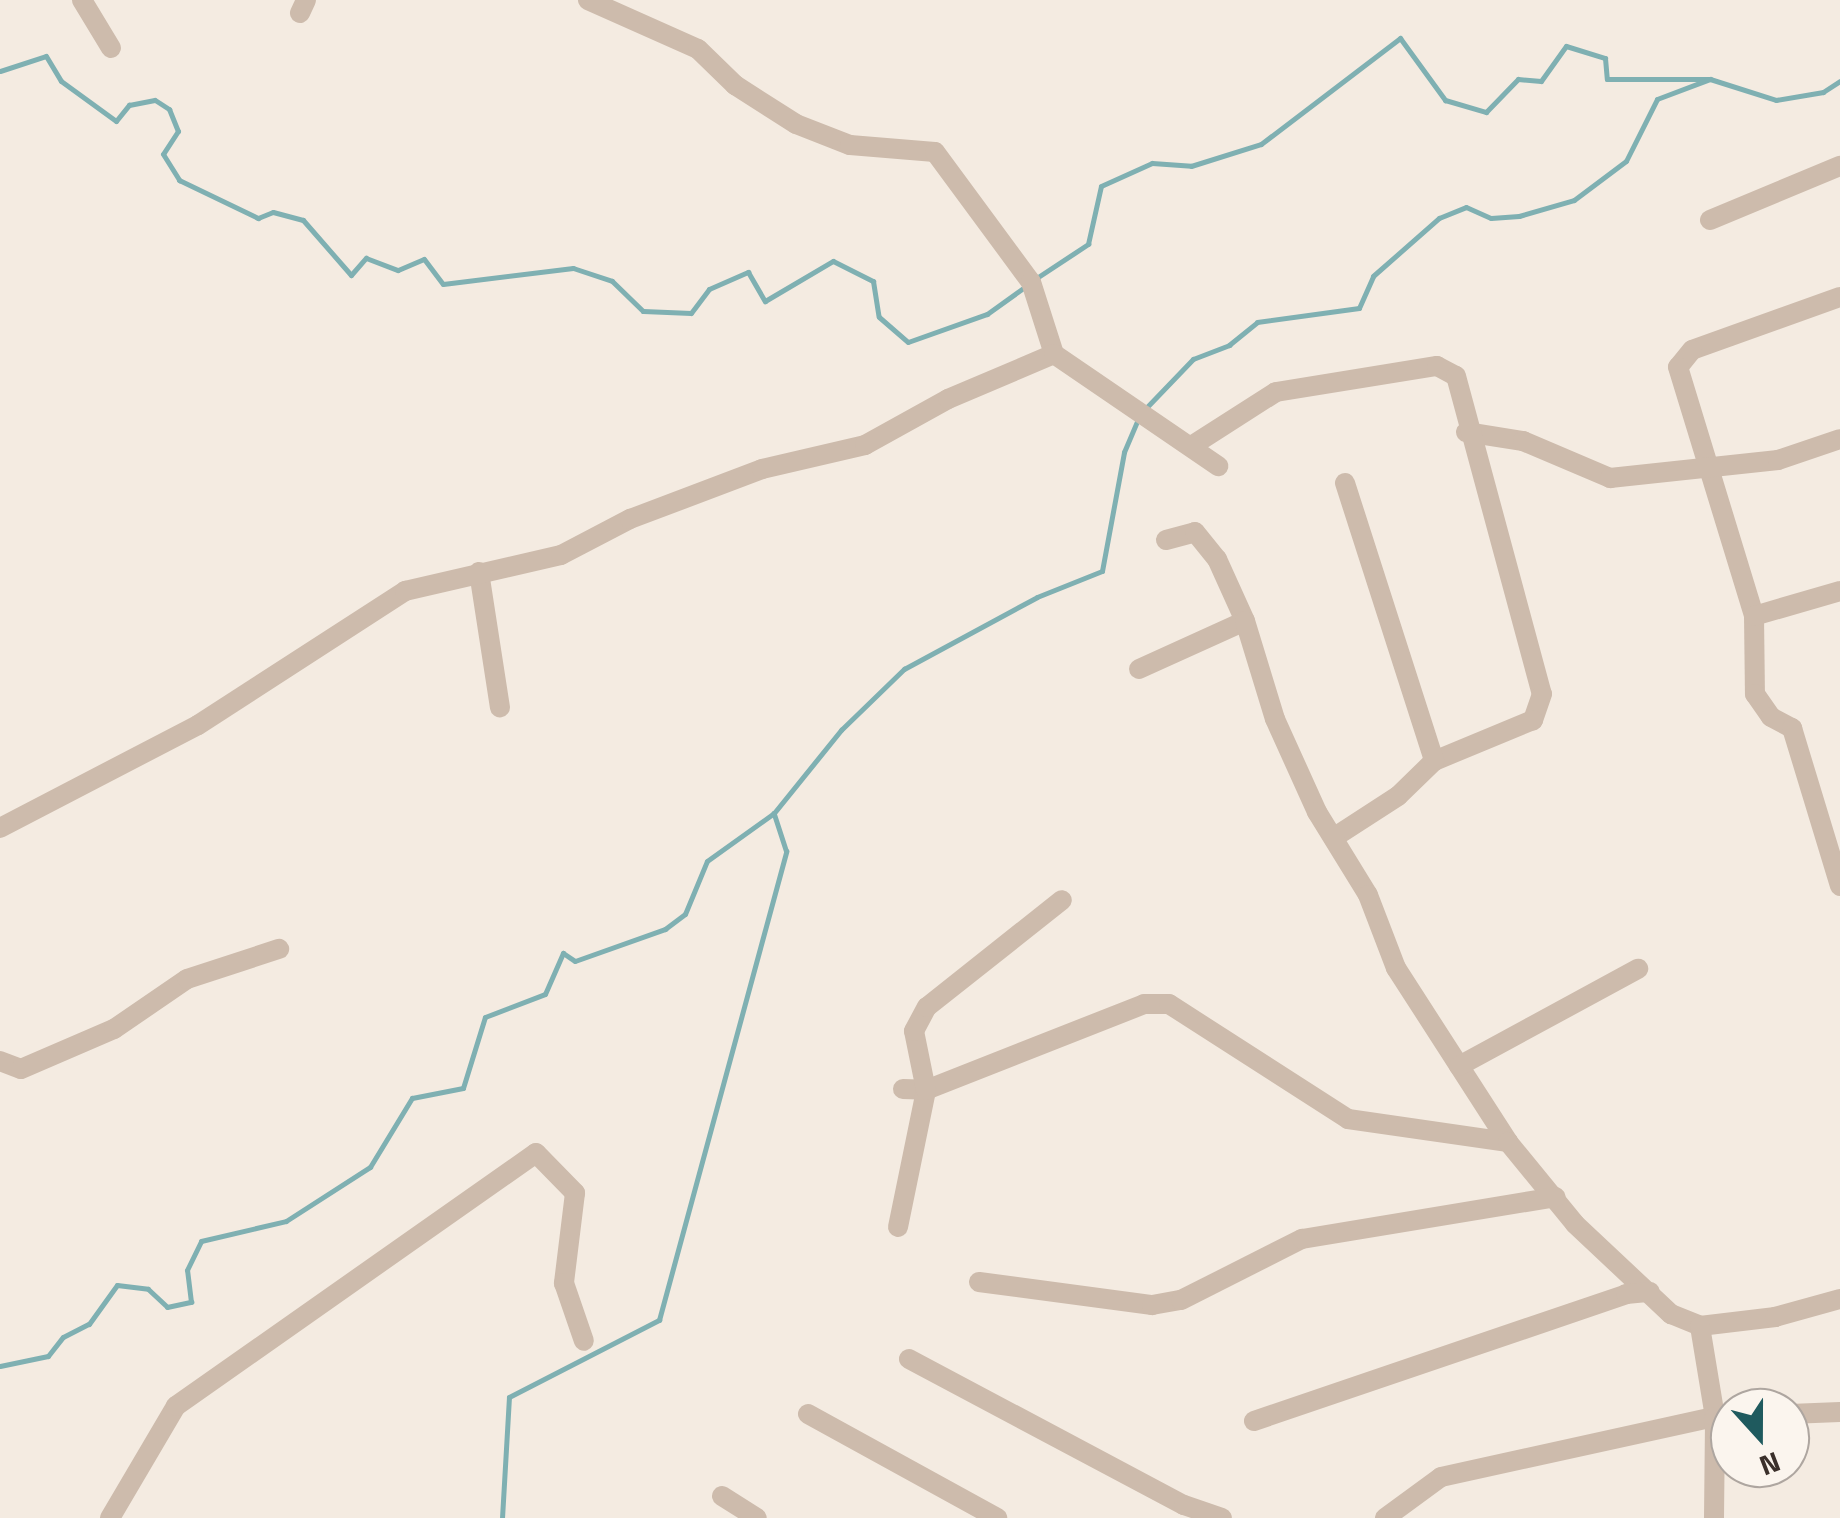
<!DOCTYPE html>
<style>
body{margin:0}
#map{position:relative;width:1840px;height:1518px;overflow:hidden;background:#f4ebe1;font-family:"Titillium Web",sans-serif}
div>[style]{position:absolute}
.stream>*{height:5px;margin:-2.5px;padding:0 2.5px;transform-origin:2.5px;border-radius:2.5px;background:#7fb0b2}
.minor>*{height:20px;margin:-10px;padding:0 10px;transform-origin:10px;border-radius:10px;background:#cdbbac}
span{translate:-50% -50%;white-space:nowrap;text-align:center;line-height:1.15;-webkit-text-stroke:8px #fbf5ee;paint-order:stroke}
.north{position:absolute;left:1710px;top:1388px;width:100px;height:100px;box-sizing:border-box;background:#fbf5ee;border:2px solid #aea6a0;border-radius:50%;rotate:159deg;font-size:28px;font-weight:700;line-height:40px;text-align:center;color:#3b302b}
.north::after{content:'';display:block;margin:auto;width:35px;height:45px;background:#1f5a5e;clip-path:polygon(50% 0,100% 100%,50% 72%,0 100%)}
</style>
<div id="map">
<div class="stream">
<i style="left:0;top:71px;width:48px;rotate:-18.1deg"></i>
<i style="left:46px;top:56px;width:29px;rotate:59deg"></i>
<i style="left:61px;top:81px;width:68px;rotate:36deg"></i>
<i style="left:116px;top:121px;width:21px;rotate:-51deg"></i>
<i style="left:129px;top:105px;width:26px;rotate:-11deg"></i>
<i style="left:155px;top:100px;width:17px;rotate:33deg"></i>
<i style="left:169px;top:109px;width:24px;rotate:68deg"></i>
<i style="left:178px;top:131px;width:27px;rotate:123deg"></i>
<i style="left:163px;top:154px;width:31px;rotate:58deg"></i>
<i style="left:179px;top:180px;width:88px;rotate:25.7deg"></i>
<i style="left:258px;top:218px;width:16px;rotate:-22deg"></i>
<i style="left:273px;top:212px;width:31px;rotate:15deg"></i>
<i style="left:303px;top:220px;width:73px;rotate:48.9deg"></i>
<i style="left:351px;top:275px;width:23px;rotate:-49deg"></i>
<i style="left:366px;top:258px;width:34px;rotate:21deg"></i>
<i style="left:398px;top:270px;width:28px;rotate:-23deg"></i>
<i style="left:424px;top:259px;width:31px;rotate:53deg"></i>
<i style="left:443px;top:284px;width:131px;rotate:-7deg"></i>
<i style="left:573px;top:268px;width:41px;rotate:18.4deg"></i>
<i style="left:612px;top:281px;width:43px;rotate:44.1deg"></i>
<i style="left:643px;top:311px;width:48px;rotate:2.4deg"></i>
<i style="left:691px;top:313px;width:30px;rotate:-53deg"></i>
<i style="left:709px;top:289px;width:43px;rotate:-23.6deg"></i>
<i style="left:748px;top:272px;width:34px;rotate:60deg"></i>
<i style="left:765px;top:301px;width:79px;rotate:-30.5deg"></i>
<i style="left:833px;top:261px;width:45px;rotate:26.6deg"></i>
<i style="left:873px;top:281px;width:36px;rotate:81deg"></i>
<i style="left:879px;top:317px;width:38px;rotate:41deg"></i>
<i style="left:908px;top:342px;width:84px;rotate:-19.5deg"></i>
<i style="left:987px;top:314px;width:48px;rotate:-35.7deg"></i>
<i style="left:1035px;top:279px;width:64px;rotate:-33.4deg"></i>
<i style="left:1088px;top:244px;width:59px;rotate:-77.4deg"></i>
<i style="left:1101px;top:186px;width:56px;rotate:-24.3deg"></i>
<i style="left:1152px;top:163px;width:39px;rotate:4deg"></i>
<i style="left:1191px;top:166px;width:73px;rotate:-17.4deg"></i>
<i style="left:1261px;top:144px;width:175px;rotate:-37.3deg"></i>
<i style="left:1400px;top:38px;width:77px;rotate:54deg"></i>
<i style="left:1445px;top:100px;width:43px;rotate:16.3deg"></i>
<i style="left:1486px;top:112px;width:46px;rotate:-45.9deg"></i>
<i style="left:1518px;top:79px;width:23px;rotate:5deg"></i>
<i style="left:1541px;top:81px;width:43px;rotate:-54.5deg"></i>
<i style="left:1566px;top:46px;width:41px;rotate:17.1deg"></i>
<i style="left:1605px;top:58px;width:21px;rotate:85deg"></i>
<i style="left:1607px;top:79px;width:103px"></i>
<i style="left:1710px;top:79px;width:69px;rotate:17.7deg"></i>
<i style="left:1776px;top:100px;width:48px;rotate:-9.7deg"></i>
<i style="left:1823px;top:92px;width:20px;rotate:-33deg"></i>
<i style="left:1144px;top:410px;width:71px;rotate:-46.1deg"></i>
<i style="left:1193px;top:359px;width:39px;rotate:-21deg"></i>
<i style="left:1229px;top:345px;width:36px;rotate:-39deg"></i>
<i style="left:1257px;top:322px;width:103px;rotate:-7.8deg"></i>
<i style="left:1359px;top:308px;width:35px;rotate:-66deg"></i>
<i style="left:1373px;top:276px;width:88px;rotate:-41.3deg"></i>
<i style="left:1439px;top:218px;width:29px;rotate:-22deg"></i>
<i style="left:1466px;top:207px;width:27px;rotate:24deg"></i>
<i style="left:1491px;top:218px;width:28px;rotate:-4deg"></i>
<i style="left:1519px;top:216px;width:57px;rotate:-16.2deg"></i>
<i style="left:1574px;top:200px;width:65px;rotate:-36.9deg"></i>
<i style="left:1626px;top:161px;width:69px;rotate:-63.4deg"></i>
<i style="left:1657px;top:99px;width:57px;rotate:-20.7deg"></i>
<i style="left:0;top:1366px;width:49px;rotate:-11.8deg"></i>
<i style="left:48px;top:1356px;width:24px;rotate:-52deg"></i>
<i style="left:63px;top:1337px;width:29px;rotate:-27deg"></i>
<i style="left:89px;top:1324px;width:48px;rotate:-54.3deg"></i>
<i style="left:117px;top:1285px;width:31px;rotate:7deg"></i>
<i style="left:148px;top:1289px;width:26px;rotate:43deg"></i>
<i style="left:167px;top:1307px;width:25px;rotate:-12deg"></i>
<i style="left:191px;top:1302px;width:32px;rotate:-97deg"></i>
<i style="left:187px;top:1270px;width:32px;rotate:-64deg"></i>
<i style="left:201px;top:1241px;width:87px;rotate:-13.2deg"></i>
<i style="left:286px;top:1221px;width:100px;rotate:-32.7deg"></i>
<i style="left:370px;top:1167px;width:81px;rotate:-58.7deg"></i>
<i style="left:412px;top:1098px;width:52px;rotate:-11.1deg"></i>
<i style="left:463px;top:1088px;width:74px;rotate:-72.8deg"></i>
<i style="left:485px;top:1017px;width:64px;rotate:-21deg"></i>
<i style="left:545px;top:994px;width:45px;rotate:-66.3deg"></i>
<i style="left:563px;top:953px;width:14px;rotate:34deg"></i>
<i style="left:575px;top:961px;width:96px;rotate:-19.6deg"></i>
<i style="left:665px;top:929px;width:25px;rotate:-37deg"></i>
<i style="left:685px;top:914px;width:57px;rotate:-67.5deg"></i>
<i style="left:707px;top:861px;width:82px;rotate:-35.6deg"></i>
<i style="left:774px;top:813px;width:107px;rotate:-51.1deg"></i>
<i style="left:841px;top:730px;width:88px;rotate:-44.1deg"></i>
<i style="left:904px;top:669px;width:151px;rotate:-28.4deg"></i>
<i style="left:1037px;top:597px;width:70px;rotate:-21.8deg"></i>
<i style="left:1102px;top:571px;width:121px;rotate:-79.5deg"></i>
<i style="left:1124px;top:452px;width:36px;rotate:-67deg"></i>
<i style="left:502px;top:1518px;width:121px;rotate:-86.7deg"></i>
<i style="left:509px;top:1397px;width:169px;rotate:-27.2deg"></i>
<i style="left:659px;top:1320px;width:486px;rotate:-74.8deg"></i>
<i style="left:786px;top:851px;width:40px;rotate:-108deg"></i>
</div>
<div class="minor">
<i style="left:82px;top:0;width:56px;rotate:58.9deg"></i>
<i style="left:588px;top:0;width:120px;rotate:24deg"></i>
<i style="left:698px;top:49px;width:52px;rotate:44.2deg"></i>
<i style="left:735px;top:85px;width:72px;rotate:32.6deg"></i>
<i style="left:796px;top:124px;width:58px;rotate:21.3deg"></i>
<i style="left:850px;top:145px;width:85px;rotate:4.7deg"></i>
<i style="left:935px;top:152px;width:162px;rotate:53.6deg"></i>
<i style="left:1031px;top:282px;width:76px;rotate:72.3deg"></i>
<i style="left:300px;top:13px;width:14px;rotate:-65deg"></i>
<i style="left:1710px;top:220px;width:141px;rotate:-22.6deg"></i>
<i style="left:1840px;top:297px;width:157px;rotate:160.3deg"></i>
<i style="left:1692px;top:350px;width:22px;rotate:129deg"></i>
<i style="left:1678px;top:367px;width:260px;rotate:73deg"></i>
<i style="left:1754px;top:616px;width:78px;rotate:89.3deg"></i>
<i style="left:1755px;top:694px;width:28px;rotate:55deg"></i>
<i style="left:1771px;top:717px;width:24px;rotate:28deg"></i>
<i style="left:1792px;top:728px;width:165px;rotate:73.1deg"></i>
<i style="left:1466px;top:432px;width:58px;rotate:9deg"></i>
<i style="left:1523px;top:441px;width:95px;rotate:23deg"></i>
<i style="left:1610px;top:478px;width:169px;rotate:-6.1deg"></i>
<i style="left:1778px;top:460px;width:65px;rotate:-18.7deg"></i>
<i style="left:1193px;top:445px;width:98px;rotate:-32.6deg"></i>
<i style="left:1276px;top:392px;width:163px;rotate:-9.2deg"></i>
<i style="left:1437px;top:366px;width:21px;rotate:28deg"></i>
<i style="left:1456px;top:376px;width:329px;rotate:74.9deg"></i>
<i style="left:1542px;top:694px;width:28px;rotate:109deg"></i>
<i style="left:1533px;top:720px;width:107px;rotate:157.5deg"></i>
<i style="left:1434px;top:761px;width:50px;rotate:135.8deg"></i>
<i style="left:1398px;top:796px;width:77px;rotate:147.1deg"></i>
<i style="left:1345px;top:483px;width:292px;rotate:72.2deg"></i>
<i style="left:1166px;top:540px;width:30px;rotate:-15deg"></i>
<i style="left:1195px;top:532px;width:35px;rotate:51deg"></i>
<i style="left:1217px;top:559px;width:68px;rotate:65.7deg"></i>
<i style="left:479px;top:572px;width:137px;rotate:81.2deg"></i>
<i style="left:1754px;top:616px;width:90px;rotate:-16.2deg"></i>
<i style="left:1139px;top:669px;width:116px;rotate:-24.4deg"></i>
<i style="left:1245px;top:621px;width:102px;rotate:73deg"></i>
<i style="left:1275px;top:719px;width:102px;rotate:65.7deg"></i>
<i style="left:1317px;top:812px;width:97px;rotate:58.4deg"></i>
<i style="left:1368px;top:895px;width:78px;rotate:69deg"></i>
<i style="left:1396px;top:968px;width:207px;rotate:57.2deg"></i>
<i style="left:0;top:828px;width:223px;rotate:-27.5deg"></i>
<i style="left:198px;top:725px;width:247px;rotate:-32.9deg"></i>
<i style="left:405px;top:591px;width:160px;rotate:-13deg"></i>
<i style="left:561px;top:555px;width:78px;rotate:-27.6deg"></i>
<i style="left:630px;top:519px;width:141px;rotate:-20.7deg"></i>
<i style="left:762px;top:469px;width:106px;rotate:-13.1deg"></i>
<i style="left:865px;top:445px;width:95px;rotate:-29deg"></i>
<i style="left:948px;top:399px;width:115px;rotate:-23deg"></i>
<i style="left:1054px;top:354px;width:199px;rotate:34.3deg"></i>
<i style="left:0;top:1061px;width:22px;rotate:21deg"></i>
<i style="left:21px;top:1069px;width:101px;rotate:-23.3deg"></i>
<i style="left:114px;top:1029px;width:88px;rotate:-34.4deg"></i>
<i style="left:187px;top:979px;width:97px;rotate:-18.1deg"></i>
<i style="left:1459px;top:1066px;width:204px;rotate:-28.5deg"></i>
<i style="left:903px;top:1089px;width:23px;rotate:2deg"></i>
<i style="left:926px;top:1090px;width:234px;rotate:-21.5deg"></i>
<i style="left:1144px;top:1004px;width:25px"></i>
<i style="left:1169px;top:1004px;width:213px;rotate:32.7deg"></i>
<i style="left:1348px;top:1119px;width:162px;rotate:8.2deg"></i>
<i style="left:1508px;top:1142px;width:106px;rotate:50.7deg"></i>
<i style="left:1575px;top:1224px;width:132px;rotate:43.2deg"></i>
<i style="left:1671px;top:1314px;width:31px;rotate:22deg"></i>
<i style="left:1700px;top:1326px;width:76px;rotate:-6.8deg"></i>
<i style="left:1775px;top:1317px;width:67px;rotate:-15.5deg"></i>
<i style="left:898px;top:1227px;width:140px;rotate:-78.4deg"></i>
<i style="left:926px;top:1090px;width:60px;rotate:-101.5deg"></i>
<i style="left:914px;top:1031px;width:27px;rotate:-62deg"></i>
<i style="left:927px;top:1007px;width:172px;rotate:-38.4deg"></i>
<i style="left:979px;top:1282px;width:175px;rotate:7.6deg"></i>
<i style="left:1152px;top:1305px;width:29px;rotate:-10deg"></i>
<i style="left:1181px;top:1300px;width:136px;rotate:-26.8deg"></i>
<i style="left:1302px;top:1239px;width:257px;rotate:-9.4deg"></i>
<i style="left:909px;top:1359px;width:311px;rotate:28deg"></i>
<i style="left:1184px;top:1505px;width:40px;rotate:18.9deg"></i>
<i style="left:808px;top:1414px;width:216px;rotate:28.8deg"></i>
<i style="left:1790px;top:1414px;width:50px;rotate:-2.3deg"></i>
<i style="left:1254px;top:1421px;width:393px;rotate:-18.8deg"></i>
<i style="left:1626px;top:1294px;width:24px;rotate:-5deg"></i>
<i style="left:722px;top:1496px;width:41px;rotate:32.2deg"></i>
<i style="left:110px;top:1518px;width:130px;rotate:-59.5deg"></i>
<i style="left:176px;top:1406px;width:440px;rotate:-35.1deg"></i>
<i style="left:536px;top:1153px;width:56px;rotate:45.7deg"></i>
<i style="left:575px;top:1193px;width:91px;rotate:97deg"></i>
<i style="left:564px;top:1283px;width:61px;rotate:71deg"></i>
<i style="left:1385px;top:1518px;width:69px;rotate:-36.2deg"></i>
<i style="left:1441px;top:1477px;width:280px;rotate:-12.4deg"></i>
<i style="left:1715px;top:1417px;width:92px;rotate:-99.4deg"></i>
<i style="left:1714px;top:1518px;width:101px;rotate:-89.4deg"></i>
<i style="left:1715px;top:1417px;width:15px"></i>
</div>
<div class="north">N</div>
</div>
